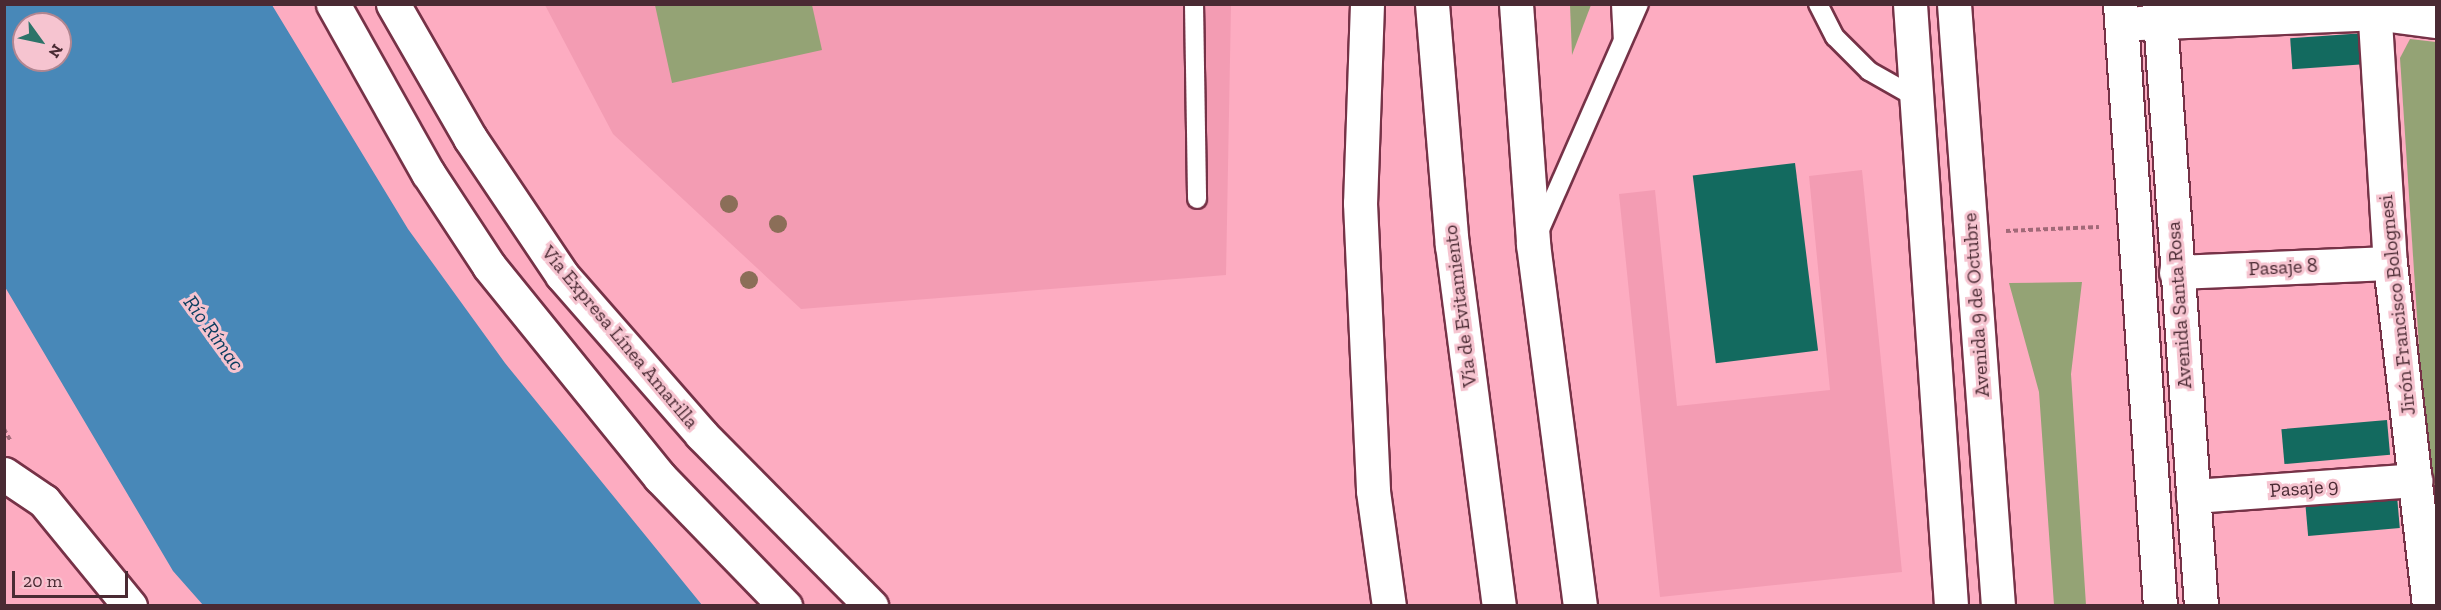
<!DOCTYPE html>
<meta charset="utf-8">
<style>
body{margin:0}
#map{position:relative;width:2441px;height:610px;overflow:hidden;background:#fdacc1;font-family:"Zilla Slab",serif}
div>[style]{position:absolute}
.built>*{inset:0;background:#f39cb3}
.green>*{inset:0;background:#94a375}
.water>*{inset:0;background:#4888b8}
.building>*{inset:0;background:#136a5f;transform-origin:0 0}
.path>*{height:4px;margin-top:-2px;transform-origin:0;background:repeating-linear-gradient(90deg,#a16978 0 4.5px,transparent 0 7.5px)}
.roads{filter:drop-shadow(2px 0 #763247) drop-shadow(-2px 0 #763247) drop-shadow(0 2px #763247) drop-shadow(0 -2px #763247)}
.service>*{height:18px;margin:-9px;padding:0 9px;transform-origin:9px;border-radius:9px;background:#fff}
.minor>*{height:33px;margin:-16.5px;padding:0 16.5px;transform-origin:16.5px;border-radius:16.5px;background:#fff}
.tertiary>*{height:33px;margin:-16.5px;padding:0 16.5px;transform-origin:16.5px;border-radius:16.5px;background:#fff}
.primary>*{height:33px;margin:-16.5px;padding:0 16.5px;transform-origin:16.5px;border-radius:16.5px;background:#fff}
.motorway>*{height:33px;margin:-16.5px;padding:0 16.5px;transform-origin:16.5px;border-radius:16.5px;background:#fff}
.trees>*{width:18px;height:18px;margin:-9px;border-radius:50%;background:#8b6e58}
span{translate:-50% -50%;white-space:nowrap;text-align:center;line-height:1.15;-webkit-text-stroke:6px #f6c4d0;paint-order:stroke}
.street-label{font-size:20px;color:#4a2a33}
.water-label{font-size:21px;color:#0a3d5e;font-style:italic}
.frame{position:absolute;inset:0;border:6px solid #4a2a33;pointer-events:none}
.north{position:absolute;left:12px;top:12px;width:60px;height:60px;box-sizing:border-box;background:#f6c4d0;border:2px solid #b18691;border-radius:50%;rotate:123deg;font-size:16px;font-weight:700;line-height:24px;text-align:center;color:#4a2a33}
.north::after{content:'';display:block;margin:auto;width:21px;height:27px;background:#2d7369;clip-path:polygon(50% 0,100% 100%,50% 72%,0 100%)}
.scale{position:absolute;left:12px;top:571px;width:116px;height:27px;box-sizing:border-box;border:3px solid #4a2a33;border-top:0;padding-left:8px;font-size:18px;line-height:21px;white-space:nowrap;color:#4a2a33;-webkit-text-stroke:4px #f6c4d0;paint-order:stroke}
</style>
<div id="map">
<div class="built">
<i style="clip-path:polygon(545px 5px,1231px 5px,1226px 275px,801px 309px,613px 134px)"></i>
<i style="clip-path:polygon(1862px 170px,1902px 572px,1660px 597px,1619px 194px,1655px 190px,1677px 406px,1830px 390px,1809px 176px)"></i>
</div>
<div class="green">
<i style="clip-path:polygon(655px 5px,812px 5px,822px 50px,672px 83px)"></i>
<i style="clip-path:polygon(1570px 5px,1591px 5px,1572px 55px)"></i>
<i style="clip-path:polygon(2410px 39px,2436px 42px,2436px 605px,2400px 58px)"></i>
<i style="clip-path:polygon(2082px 282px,2071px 374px,2086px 605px,2054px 605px,2039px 392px,2009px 283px)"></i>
</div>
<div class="water">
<i style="clip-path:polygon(evenodd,4px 5px,272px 5px,408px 229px,505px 363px,702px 605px,203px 605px,173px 571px,5px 287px,4px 5px,24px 24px,60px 24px,60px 60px,24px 60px,24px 24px)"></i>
</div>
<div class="building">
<i style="left:2365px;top:33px;width:31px;height:75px;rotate:86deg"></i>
<i style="left:1795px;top:163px;width:189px;height:103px;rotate:83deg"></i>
<i style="left:2387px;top:420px;width:35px;height:106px;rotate:85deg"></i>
<i style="left:2397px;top:496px;width:32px;height:92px;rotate:85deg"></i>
</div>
<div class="path">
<i style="left:2006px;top:231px;width:93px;rotate:-2.5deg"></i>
<i style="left:4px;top:429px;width:13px;rotate:61deg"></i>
</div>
<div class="roads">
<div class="service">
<i style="left:1194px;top:4px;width:195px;rotate:89.1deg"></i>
<i style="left:1621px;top:4px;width:35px;rotate:87deg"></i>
<i style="left:1818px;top:4px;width:37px;rotate:63deg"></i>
<i style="left:1835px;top:37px;width:48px;rotate:45deg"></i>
<i style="left:1869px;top:71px;width:53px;rotate:29.5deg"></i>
<i style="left:1538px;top:234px;width:251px;rotate:-66.3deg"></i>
</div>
<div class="minor">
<i style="left:2159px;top:4px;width:603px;rotate:86.01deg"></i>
<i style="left:2374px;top:4px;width:259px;rotate:86.5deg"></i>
<i style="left:2390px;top:263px;width:345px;rotate:83.5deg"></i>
<i style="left:2139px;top:23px;width:235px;rotate:-2.4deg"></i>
<i style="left:2374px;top:13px;width:63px;rotate:7.4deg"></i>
<i style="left:2176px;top:272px;width:214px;rotate:-2.4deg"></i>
<i style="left:4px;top:474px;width:48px;rotate:34deg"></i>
<i style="left:44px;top:501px;width:136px;rotate:50.7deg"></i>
<i style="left:2193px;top:496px;width:223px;rotate:-4.1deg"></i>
</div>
<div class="tertiary">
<i style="left:2120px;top:4px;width:603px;rotate:86.2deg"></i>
</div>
<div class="primary">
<i style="left:1910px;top:4px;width:603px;rotate:86.1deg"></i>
<i style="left:1954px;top:4px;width:604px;rotate:85.82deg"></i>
</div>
<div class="motorway">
<i style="left:333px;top:4px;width:194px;rotate:60.7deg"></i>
<i style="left:428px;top:173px;width:111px;rotate:56.7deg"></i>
<i style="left:489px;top:266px;width:272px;rotate:51deg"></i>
<i style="left:660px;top:477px;width:180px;rotate:45.9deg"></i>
<i style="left:393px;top:4px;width:155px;rotate:60.1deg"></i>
<i style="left:470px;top:138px;width:165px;rotate:56.1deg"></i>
<i style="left:562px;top:275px;width:211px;rotate:48.8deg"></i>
<i style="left:701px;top:434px;width:242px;rotate:45.3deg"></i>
<i style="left:1367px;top:4px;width:199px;rotate:92deg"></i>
<i style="left:1360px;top:203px;width:288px;rotate:87.4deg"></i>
<i style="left:1373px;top:491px;width:116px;rotate:82.1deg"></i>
<i style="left:1432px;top:4px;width:242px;rotate:85.3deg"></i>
<i style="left:1452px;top:245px;width:364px;rotate:82.6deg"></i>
<i style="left:1516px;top:4px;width:241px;rotate:85.9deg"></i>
<i style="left:1533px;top:244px;width:365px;rotate:82.6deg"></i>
</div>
</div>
<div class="trees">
<i style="left:729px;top:204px"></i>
<i style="left:778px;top:224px"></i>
<i style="left:749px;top:280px"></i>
</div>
<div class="street-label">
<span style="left:2283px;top:267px;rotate:-3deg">Pasaje 8</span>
<span style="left:1976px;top:305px;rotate:-94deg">Avenida 9 de Octubre</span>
<span style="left:2179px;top:305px;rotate:-94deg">Avenida Santa Rosa</span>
<span style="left:2397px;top:305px;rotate:-96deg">Jirón Francisco Bolognesi</span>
<span style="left:1460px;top:306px;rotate:-97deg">Vía de Evitamiento</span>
<span style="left:620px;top:337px;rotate:50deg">Vía Expresa Línea Amarilla</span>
<span style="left:2304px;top:488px;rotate:-4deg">Pasaje 9</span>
</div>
<div class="water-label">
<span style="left:214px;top:333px;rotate:54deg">Río Rímac</span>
</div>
<div class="frame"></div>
<div class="north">N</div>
<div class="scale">20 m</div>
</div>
